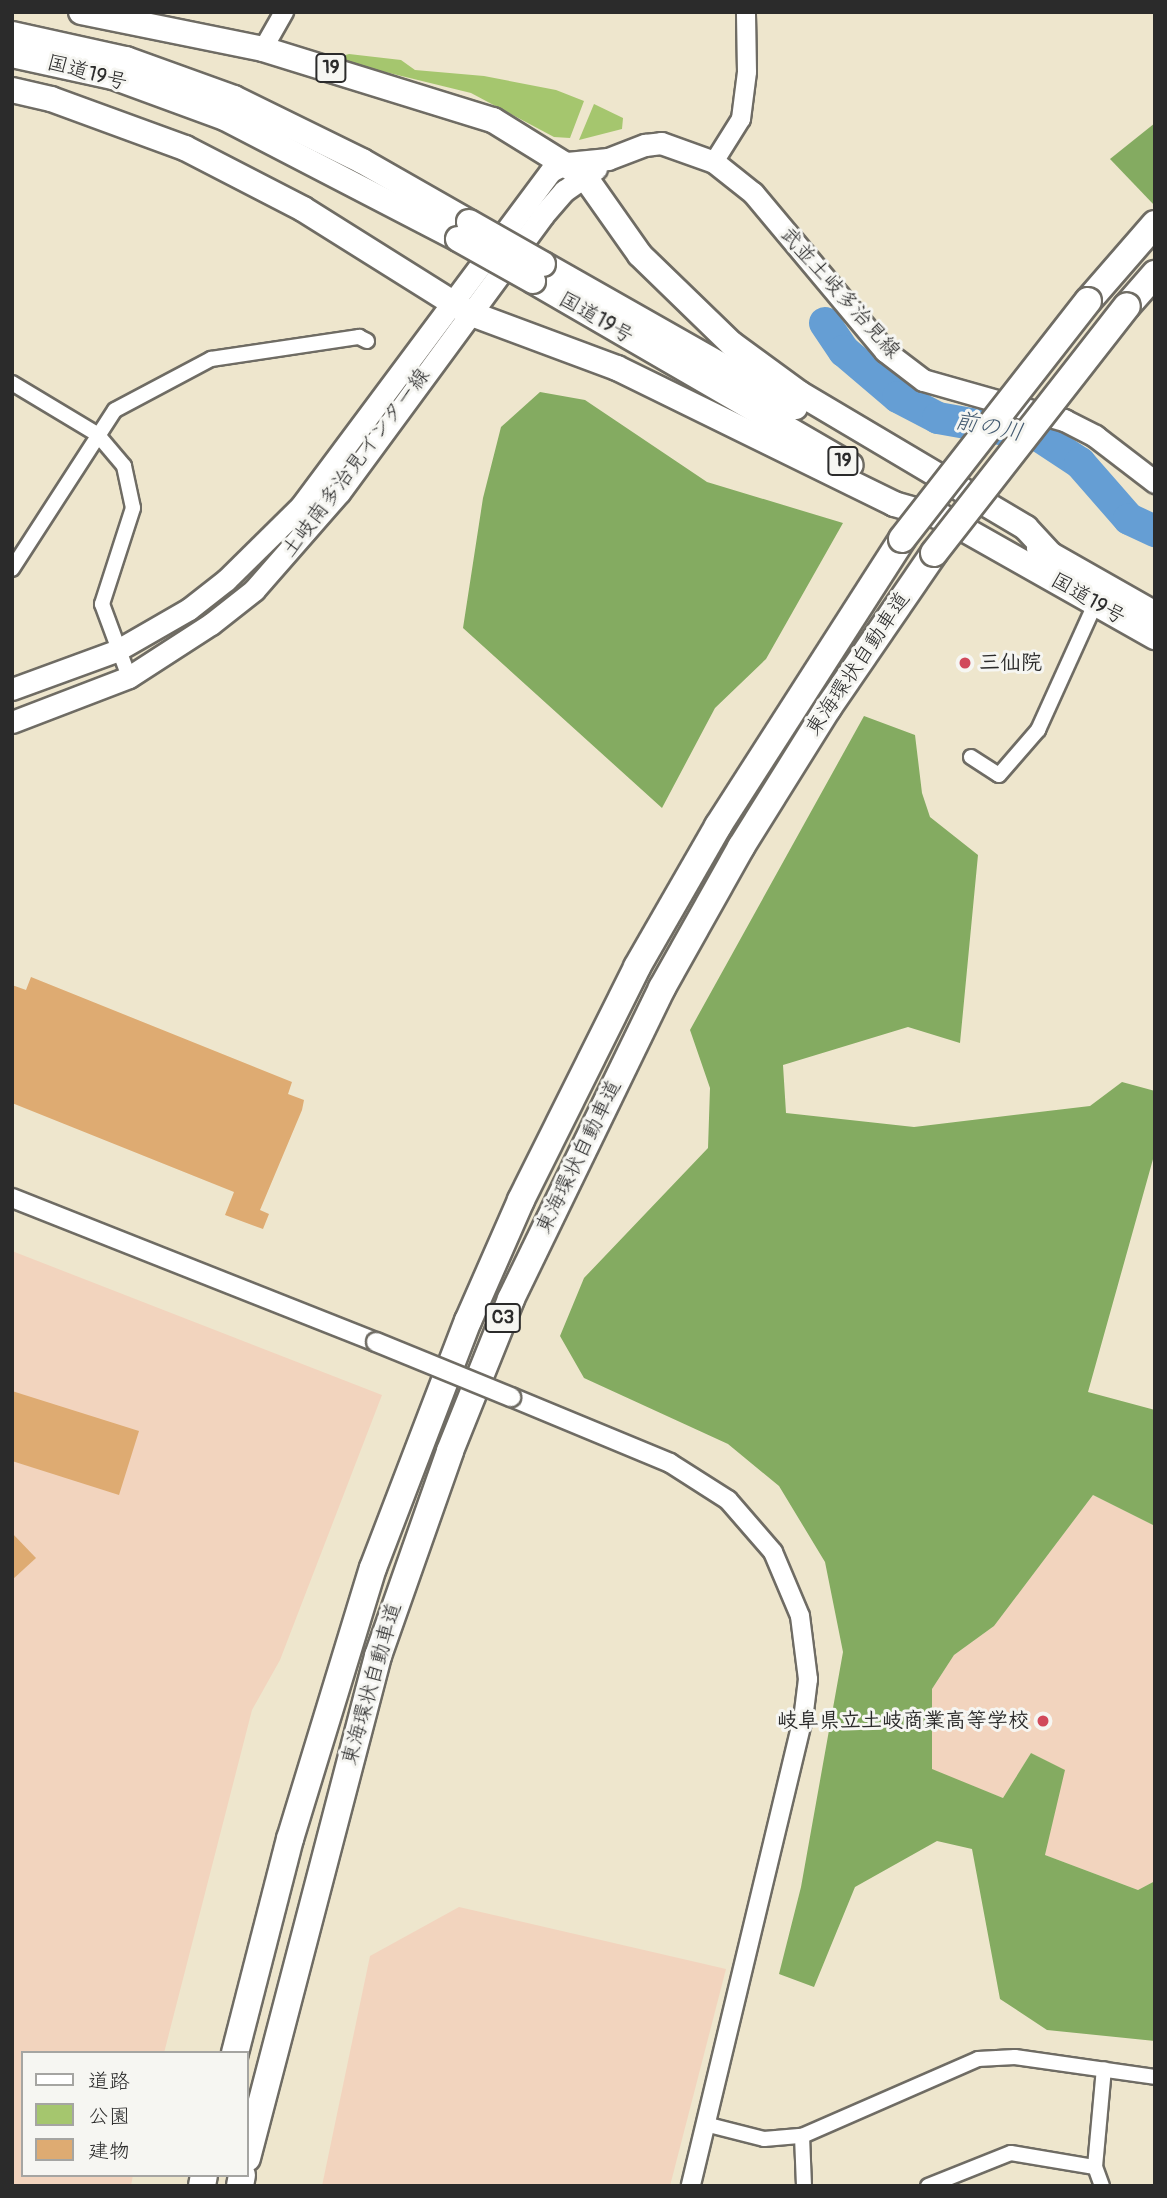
<!DOCTYPE html>
<meta charset="utf-8">
<style>
body{margin:0}
#map{position:relative;width:1167px;height:2198px;overflow:hidden;background:#eee6cd;font-family:Pangolin,"Klee One",sans-serif}
div>[style]{position:absolute}
.built>*{inset:0;background:#f2d4be}
.green>*{inset:0;background:#a5c66e}
.forest>*{inset:0;background:#84ab61}
.river>*{height:32px;margin:-16px;padding:0 16px;transform-origin:16px;border-radius:16px;background:#659ed4}
.building>*{inset:0;background:#deab72}
.roads{filter:drop-shadow(2px 0 #6f6c64) drop-shadow(-2px 0 #6f6c64) drop-shadow(0 2px #6f6c64) drop-shadow(0 -2px #6f6c64)}
.minor>*{height:14px;margin:-7px;padding:0 7px;transform-origin:7px;border-radius:7px;background:#fff}
.tertiary>*{height:18px;margin:-9px;padding:0 9px;transform-origin:9px;border-radius:9px;background:#fff}
.secondary>*{height:21px;margin:-10.5px;padding:0 10.5px;transform-origin:10.5px;border-radius:10.5px;background:#fff}
.trunk>*{height:24px;margin:-12px;padding:0 12px;transform-origin:12px;border-radius:12px;background:#fff}
.motorway>*{height:26px;margin:-13px;padding:0 13px;transform-origin:13px;border-radius:13px;background:#fff}
.bridges{filter:drop-shadow(2px 0 #6f6c64) drop-shadow(-2px 0 #6f6c64) drop-shadow(0 2px #6f6c64) drop-shadow(0 -2px #6f6c64)}
.tertiary-bridge>*{height:18px;margin:-9px;padding:0 9px;transform-origin:9px;border-radius:9px;background:#fff}
.trunk-bridge>*{height:24px;margin:-12px;padding:0 12px;transform-origin:12px;border-radius:12px;background:#fff}
.motorway-bridge>*{height:26px;margin:-13px;padding:0 13px;transform-origin:13px;border-radius:13px;background:#fff}
.dots>*{width:19px;height:19px;translate:-50% -50%;box-sizing:border-box;border:4px solid #f6f6f2;border-radius:50%}
span{translate:-50% -50%;white-space:nowrap;text-align:center;line-height:1.15;-webkit-text-stroke:6px #f6f6f2;paint-order:stroke}
.shield-label span{padding:2px 5px;background:#f6f6f2;border:2px solid;border-radius:5px;-webkit-text-stroke-width:0}
.shield-label{font-size:19px;color:#2b2b2b;font-weight:700}
.street-label{font-size:21px;color:#2b2b2b}
.poi-label{font-size:21px;color:#2b2b2b;font-weight:700}
.left{translate:0 -50%;text-align:left}
.right{translate:-100% -50%;text-align:right}
.water-label{font-size:23px;color:#42596f;font-style:italic}
.frame{position:absolute;inset:0;border:14px solid #2b2b2b;pointer-events:none}
.legend{position:absolute;left:21px;top:2051px;width:228px;height:126px;box-sizing:border-box;background:#f6f6f2;border:2px solid #a5a5a2;margin:0;padding:9px 12px;list-style:none;font-size:21px;color:#2b2b2b}
.legend li{display:flex;align-items:center;gap:14px;height:35px}
.legend b{width:35px;border:2px solid #a5a5a2}
</style>
<div id="map">
<div class="built">
<i style="clip-path:polygon(12px 1251px,382px 1395px,280px 1660px,252px 1710px,164px 2053px,23px 2053px,23px 2175px,133px 2175px,131px 2186px,12px 2186px)"></i>
<i style="clip-path:polygon(1093px 1495px,1155px 1526px,1155px 1881px,1138px 1890px,1045px 1855px,1064px 1770px,1031px 1753px,1003px 1798px,932px 1770px,932px 1689px,954px 1655px,994px 1626px)"></i>
<i style="clip-path:polygon(459px 1907px,726px 1969px,670px 2186px,322px 2186px,370px 1956px)"></i>
</div>
<div class="green">
<i style="clip-path:polygon(349px 54px,401px 60px,415px 70px,484px 76px,556px 90px,584px 101px,570px 138px,554px 137px,471px 93px,332px 59px)"></i>
<i style="clip-path:polygon(594px 104px,623px 118px,622px 129px,579px 140px)"></i>
</div>
<div class="forest">
<i style="clip-path:polygon(1155px 123px,1155px 206px,1110px 159px)"></i>
<i style="clip-path:polygon(540px 392px,585px 400px,707px 482px,843px 523px,766px 659px,715px 708px,662px 808px,463px 628px,483px 498px,501px 427px)"></i>
<i style="clip-path:polygon(864px 716px,915px 735px,922px 793px,930px 817px,978px 855px,960px 1043px,908px 1027px,783px 1065px,786px 1113px,914px 1127px,1090px 1106px,1122px 1082px,1155px 1091px,1155px 1152px,1088px 1392px,1155px 1410px,1155px 1526px,1093px 1495px,994px 1626px,954px 1655px,932px 1689px,932px 1769px,1003px 1798px,1031px 1753px,1065px 1770px,1045px 1855px,1138px 1890px,1155px 1881px,1155px 2041px,1047px 2030px,1000px 1999px,972px 1849px,937px 1841px,855px 1887px,814px 1987px,779px 1974px,801px 1887px,843px 1652px,825px 1562px,779px 1486px,728px 1444px,584px 1378px,560px 1336px,584px 1278px,708px 1148px,710px 1088px,690px 1030px)"></i>
</div>
<div class="river">
<i style="left:825px;top:323px;width:34px;rotate:56deg"></i>
<i style="left:844px;top:351px;width:71px;rotate:40.4deg"></i>
<i style="left:898px;top:397px;width:45px;rotate:27.7deg"></i>
<i style="left:938px;top:418px;width:103px;rotate:10.1deg"></i>
<i style="left:1039px;top:436px;width:49px;rotate:33.4deg"></i>
<i style="left:1080px;top:463px;width:74px;rotate:48.8deg"></i>
<i style="left:1129px;top:519px;width:29px;rotate:25deg"></i>
</div>
<div class="building">
<i style="clip-path:polygon(31px 977px,292px 1082px,288px 1094px,304px 1100px,302px 1110px,260px 1210px,269px 1214px,263px 1229px,225px 1215px,234px 1192px,12px 1103px,12px 985px,26px 990px)"></i>
<i style="clip-path:polygon(12px 1391px,139px 1431px,119px 1495px,12px 1461px)"></i>
<i style="clip-path:polygon(12px 1533px,36px 1558px,12px 1580px)"></i>
</div>
<div class="roads">
<div class="minor">
<i style="left:12px;top:383px;width:99px;rotate:31deg"></i>
<i style="left:97px;top:434px;width:42px;rotate:49.8deg"></i>
<i style="left:124px;top:466px;width:43px;rotate:77.9deg"></i>
<i style="left:133px;top:508px;width:101px;rotate:107.9deg"></i>
<i style="left:102px;top:604px;width:78px;rotate:69.7deg"></i>
<i style="left:12px;top:569px;width:189px;rotate:-57.1deg"></i>
<i style="left:115px;top:410px;width:109px;rotate:-28deg"></i>
<i style="left:211px;top:359px;width:150px;rotate:-8.5deg"></i>
<i style="left:359px;top:337px;width:9px;rotate:27deg"></i>
<i style="left:971px;top:757px;width:33px;rotate:33deg"></i>
<i style="left:999px;top:775px;width:60px;rotate:-49.1deg"></i>
<i style="left:1038px;top:730px;width:141px;rotate:-65.6deg"></i>
<i style="left:705px;top:2124px;width:61px;rotate:14.3deg"></i>
<i style="left:764px;top:2139px;width:38px;rotate:-5deg"></i>
<i style="left:802px;top:2136px;width:192px;rotate:-23.6deg"></i>
<i style="left:978px;top:2059px;width:37px;rotate:-3deg"></i>
<i style="left:1015px;top:2057px;width:141px;rotate:8.1deg"></i>
<i style="left:802px;top:2136px;width:50px;rotate:87.7deg"></i>
<i style="left:928px;top:2186px;width:89px;rotate:-21.7deg"></i>
<i style="left:1011px;top:2153px;width:85px;rotate:9.5deg"></i>
<i style="left:1102px;top:2186px;width:20px;rotate:-110deg"></i>
<i style="left:1095px;top:2167px;width:98px;rotate:-84.8deg"></i>
</div>
<div class="tertiary">
<i style="left:263px;top:49px;width:43px;rotate:-60.4deg"></i>
<i style="left:714px;top:162px;width:51px;rotate:-57.9deg"></i>
<i style="left:741px;top:119px;width:47px;rotate:-82.7deg"></i>
<i style="left:747px;top:72px;width:60px;rotate:-91deg"></i>
<i style="left:12px;top:1198px;width:391px;rotate:21.6deg"></i>
<i style="left:511px;top:1397px;width:172px;rotate:22.5deg"></i>
<i style="left:670px;top:1463px;width:69px;rotate:32.5deg"></i>
<i style="left:728px;top:1500px;width:69px;rotate:49.1deg"></i>
<i style="left:773px;top:1552px;width:69px;rotate:67.1deg"></i>
<i style="left:800px;top:1616px;width:64px;rotate:82.8deg"></i>
<i style="left:808px;top:1679px;width:35px;rotate:97deg"></i>
<i style="left:804px;top:1714px;width:485px;rotate:103.5deg"></i>
</div>
<div class="secondary">
<i style="left:12px;top:689px;width:111px;rotate:-20.1deg"></i>
<i style="left:116px;top:651px;width:84px;rotate:-29.9deg"></i>
<i style="left:189px;top:609px;width:47px;rotate:-38.1deg"></i>
<i style="left:226px;top:580px;width:105px;rotate:-44.6deg"></i>
<i style="left:301px;top:506px;width:418px;rotate:-53.3deg"></i>
<i style="left:551px;top:171px;width:18px;rotate:-27deg"></i>
<i style="left:567px;top:163px;width:41px;rotate:-5.6deg"></i>
<i style="left:608px;top:159px;width:40px;rotate:-21deg"></i>
<i style="left:645px;top:145px;width:16px;rotate:-7deg"></i>
<i style="left:661px;top:143px;width:56px;rotate:19.7deg"></i>
<i style="left:714px;top:162px;width:50px;rotate:38.5deg"></i>
<i style="left:753px;top:193px;width:206px;rotate:50.1deg"></i>
<i style="left:885px;top:351px;width:48px;rotate:37.3deg"></i>
<i style="left:923px;top:380px;width:147px;rotate:15.8deg"></i>
<i style="left:1064px;top:420px;width:35px;rotate:27deg"></i>
<i style="left:1095px;top:436px;width:76px;rotate:37.5deg"></i>
<i style="left:12px;top:722px;width:125px;rotate:-21deg"></i>
<i style="left:129px;top:677px;width:98px;rotate:-32.9deg"></i>
<i style="left:211px;top:624px;width:55px;rotate:-38.3deg"></i>
<i style="left:254px;top:590px;width:129px;rotate:-48.8deg"></i>
<i style="left:339px;top:493px;width:345px;rotate:-53.7deg"></i>
<i style="left:543px;top:215px;width:32px;rotate:-49deg"></i>
<i style="left:564px;top:191px;width:39px;rotate:-35deg"></i>
</div>
<div class="trunk">
<i style="left:81px;top:12px;width:186px;rotate:11.5deg"></i>
<i style="left:263px;top:49px;width:241px;rotate:17.2deg"></i>
<i style="left:493px;top:120px;width:108px;rotate:31.8deg"></i>
<i style="left:585px;top:177px;width:95px;rotate:54.8deg"></i>
<i style="left:640px;top:255px;width:128px;rotate:44.1deg"></i>
<i style="left:732px;top:344px;width:83px;rotate:36.2deg"></i>
<i style="left:799px;top:393px;width:264px;rotate:30.7deg"></i>
<i style="left:1026px;top:528px;width:37px;rotate:47deg"></i>
<i style="left:12px;top:34px;width:117px;rotate:12.4deg"></i>
<i style="left:126px;top:59px;width:115px;rotate:19.9deg"></i>
<i style="left:234px;top:98px;width:143px;rotate:26.2deg"></i>
<i style="left:362px;top:161px;width:123px;rotate:29.7deg"></i>
<i style="left:12px;top:55px;width:103px;rotate:12.3deg"></i>
<i style="left:113px;top:77px;width:119px;rotate:20.1deg"></i>
<i style="left:225px;top:118px;width:263px;rotate:27.4deg"></i>
<i style="left:12px;top:90px;width:40px;rotate:13deg"></i>
<i style="left:51px;top:99px;width:143px;rotate:20.1deg"></i>
<i style="left:185px;top:148px;width:133px;rotate:27.3deg"></i>
<i style="left:303px;top:209px;width:196px;rotate:32.1deg"></i>
<i style="left:469px;top:313px;width:158px;rotate:20.4deg"></i>
<i style="left:617px;top:368px;width:309px;rotate:26.1deg"></i>
<i style="left:894px;top:504px;width:55px;rotate:15.8deg"></i>
<i style="left:543px;top:264px;width:290px;rotate:29.6deg"></i>
<i style="left:533px;top:281px;width:367px;rotate:30.1deg"></i>
<i style="left:939px;top:515px;width:248px;rotate:29.5deg"></i>
<i style="left:1039px;top:548px;width:133px;rotate:29.6deg"></i>
</div>
<div class="motorway">
<i style="left:1088px;top:301px;width:102px;rotate:-49deg"></i>
<i style="left:1127px;top:306px;width:43px;rotate:-48.8deg"></i>
<i style="left:235px;top:2053px;width:221px;rotate:-75.6deg"></i>
<i style="left:290px;top:1839px;width:283px;rotate:-73deg"></i>
<i style="left:373px;top:1568px;width:265px;rotate:-69deg"></i>
<i style="left:468px;top:1321px;width:132px;rotate:-66.3deg"></i>
<i style="left:521px;top:1200px;width:260px;rotate:-63.5deg"></i>
<i style="left:637px;top:967px;width:163px;rotate:-60.1deg"></i>
<i style="left:718px;top:826px;width:341px;rotate:-57.3deg"></i>
<i style="left:247px;top:2158px;width:519px;rotate:-75.37deg"></i>
<i style="left:378px;top:1656px;width:217px;rotate:-70.6deg"></i>
<i style="left:450px;top:1451px;width:164px;rotate:-68.1deg"></i>
<i style="left:511px;top:1299px;width:346px;rotate:-64.1deg"></i>
<i style="left:662px;top:988px;width:162px;rotate:-60.7deg"></i>
<i style="left:741px;top:847px;width:164px;rotate:-58deg"></i>
<i style="left:828px;top:708px;width:188px;rotate:-55.6deg"></i>
<i style="left:202px;top:2186px;width:11px;rotate:-80deg"></i>
<i style="left:240px;top:2186px;width:11px;rotate:-80deg"></i>
</div>
</div>
<div class="bridges">
<div class="tertiary-bridge">
<i style="left:376px;top:1342px;width:146px;rotate:22.2deg"></i>
</div>
<div class="trunk-bridge">
<i style="left:469px;top:222px;width:85px;rotate:29.6deg"></i>
<i style="left:458px;top:239px;width:86px;rotate:29.2deg"></i>
</div>
<div class="motorway-bridge">
<i style="left:902px;top:539px;width:302px;rotate:-52deg"></i>
<i style="left:934px;top:553px;width:313px;rotate:-52deg"></i>
</div>
</div>
<div class="dots">
<i style="left:965px;top:663px;background:#d1495b"></i>
<i style="left:1043px;top:1721px;background:#d1495b"></i>
</div>
<div class="shield-label">
<span style="left:331px;top:68px">19</span>
<span style="left:843px;top:461px">19</span>
<span style="left:503px;top:1318px">C3</span>
</div>
<div class="street-label">
<span style="left:87px;top:73px;rotate:15deg">国道19号</span>
<span style="left:840px;top:293px;rotate:48deg">武並土岐多治見線</span>
<span style="left:596px;top:318px;rotate:30deg">国道19号</span>
<span style="left:356px;top:463px;rotate:-53deg">土岐南多治見インター線</span>
<span style="left:1088px;top:599px;rotate:30deg">国道19号</span>
<span style="left:858px;top:664px;rotate:-56deg">東海環状自動車道</span>
<span style="left:579px;top:1157px;rotate:-64deg">東海環状自動車道</span>
<span style="left:372px;top:1684px;rotate:-74deg">東海環状自動車道</span>
</div>
<div class="poi-label">
<span class="left" style="left:979px;top:663px">三仙院</span>
<span class="right" style="left:1029px;top:1721px">岐阜県立土岐商業高等学校</span>
</div>
<div class="water-label">
<span style="left:989px;top:427px;rotate:11deg">前の川</span>
</div>
<div class="frame"></div>
<ul class="legend">
<li><b style="height:9px;background:#fff"></b>道路</li>
<li><b style="height:19px;background:#a5c66e"></b>公園</li>
<li><b style="height:19px;background:#deab72"></b>建物</li>
</ul>
</div>
